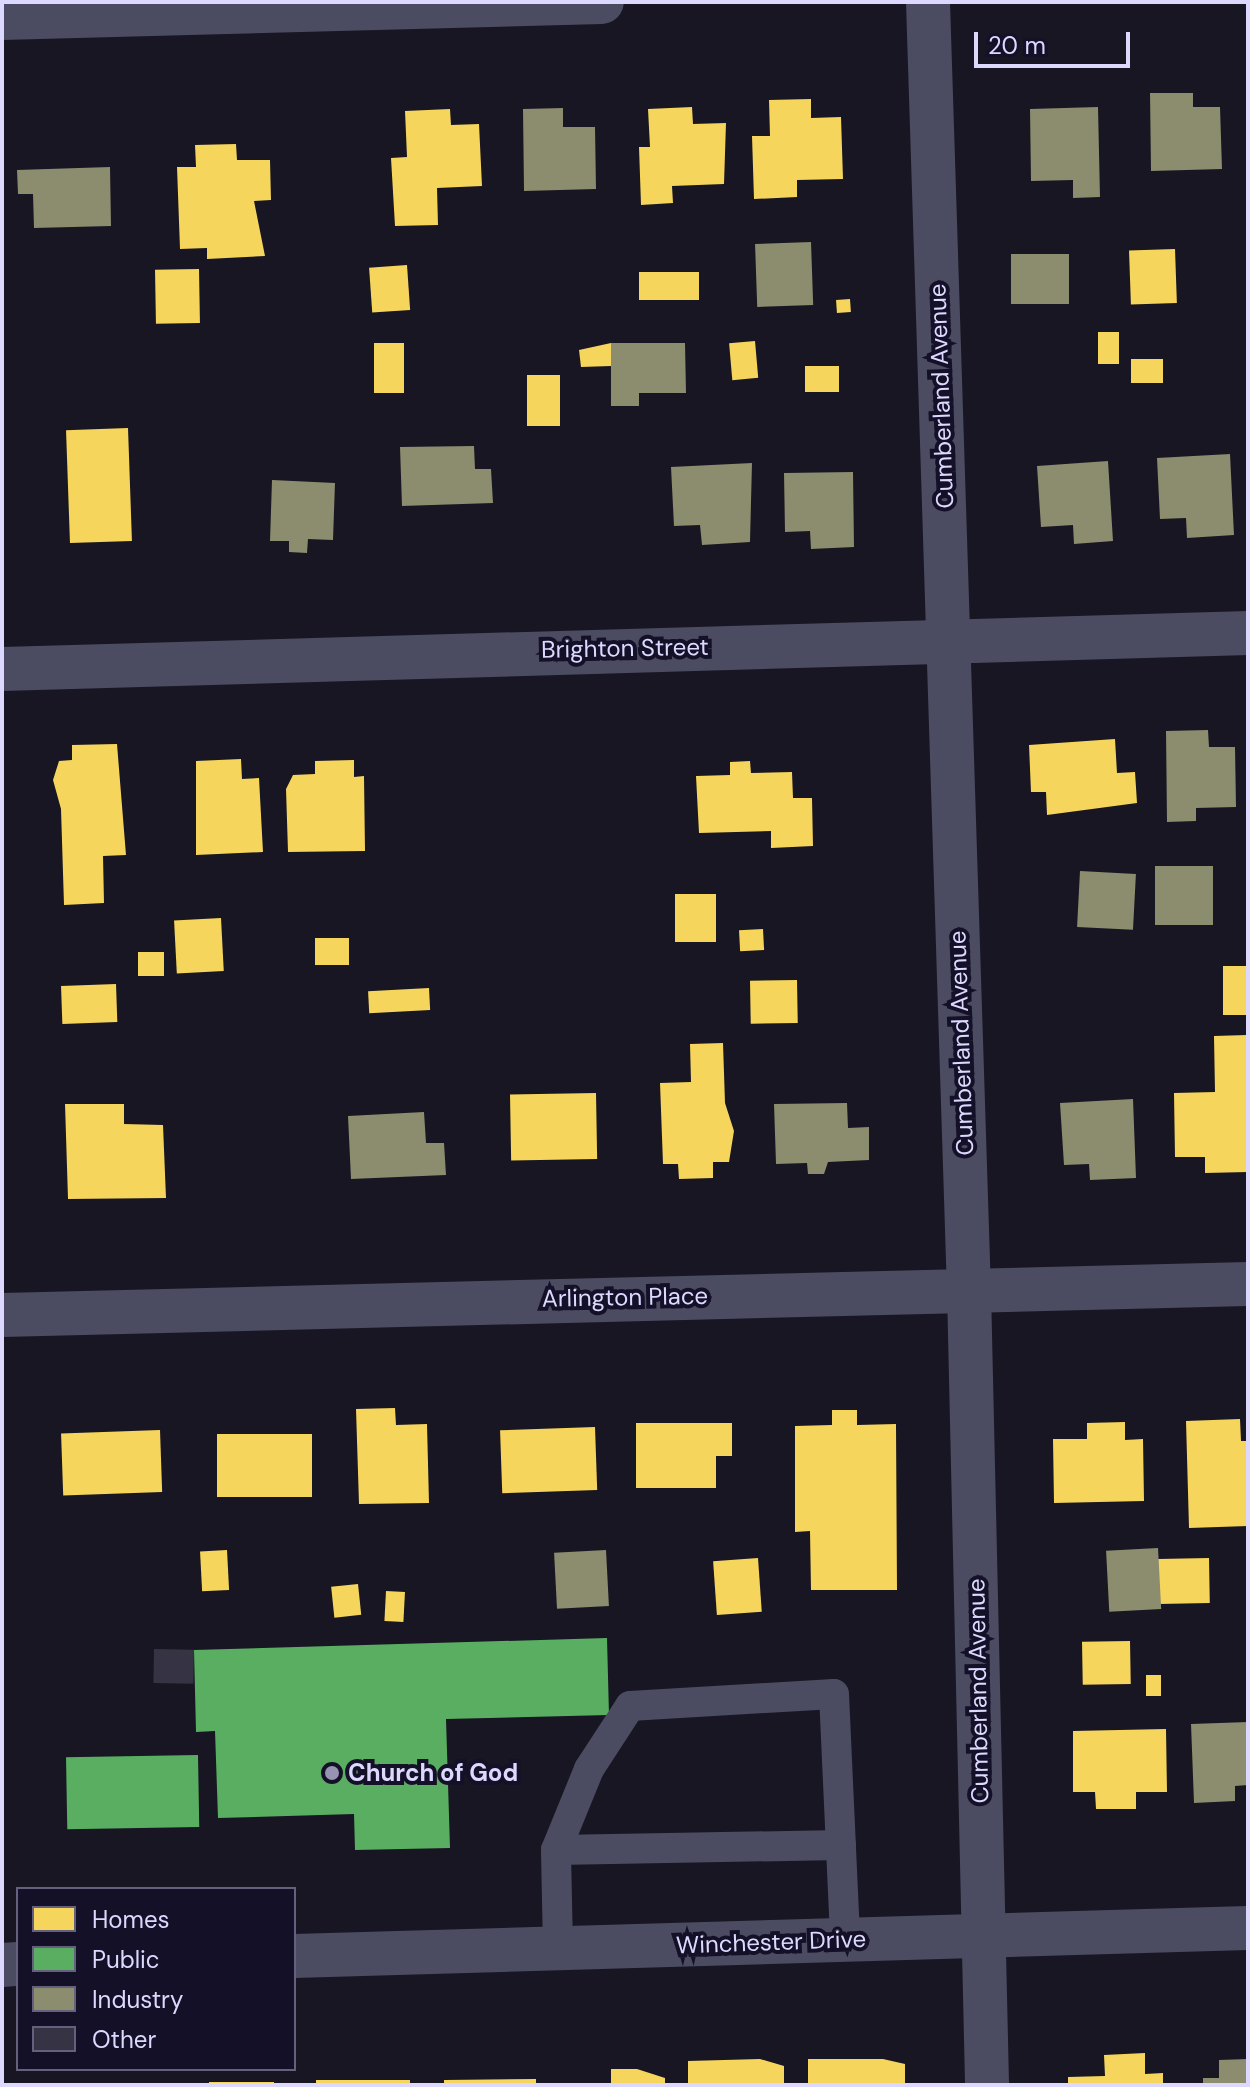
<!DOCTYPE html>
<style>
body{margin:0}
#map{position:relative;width:1250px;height:2087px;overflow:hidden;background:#181622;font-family:"DM Sans",sans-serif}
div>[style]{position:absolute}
.homes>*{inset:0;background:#f6d55c;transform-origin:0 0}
.public>*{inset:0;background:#5aae61;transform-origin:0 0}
.industry>*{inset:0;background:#8c8c6e;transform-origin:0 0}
.building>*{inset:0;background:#363444;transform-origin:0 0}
.service>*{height:30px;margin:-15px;padding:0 15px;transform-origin:15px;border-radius:15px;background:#4b4b62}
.minor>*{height:44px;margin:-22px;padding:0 22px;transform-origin:22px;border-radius:22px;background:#4b4b62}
.dots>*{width:22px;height:22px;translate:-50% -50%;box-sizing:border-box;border:4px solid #141028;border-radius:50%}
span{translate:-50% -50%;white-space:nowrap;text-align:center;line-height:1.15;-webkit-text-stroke:8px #141028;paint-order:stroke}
.street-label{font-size:24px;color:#dcd8fe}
.poi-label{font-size:24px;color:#dcd8fe;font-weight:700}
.left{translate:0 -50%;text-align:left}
.frame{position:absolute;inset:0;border:4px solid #dcd8fe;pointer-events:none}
.legend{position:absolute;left:16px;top:1887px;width:280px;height:184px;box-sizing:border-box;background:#141028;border:2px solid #64607e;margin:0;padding:10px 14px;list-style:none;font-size:24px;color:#dcd8fe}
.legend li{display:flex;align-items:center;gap:16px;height:40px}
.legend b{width:40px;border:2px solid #64607e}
.scale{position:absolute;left:974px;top:32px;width:156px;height:36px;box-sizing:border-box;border:4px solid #dcd8fe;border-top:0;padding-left:10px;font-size:24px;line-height:28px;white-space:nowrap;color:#dcd8fe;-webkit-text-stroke:6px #141028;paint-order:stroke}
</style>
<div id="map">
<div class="homes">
<i style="clip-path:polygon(811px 99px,811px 118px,841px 117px,843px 179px,797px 180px,797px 197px,754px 199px,752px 136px,770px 136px,769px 100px)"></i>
<i style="clip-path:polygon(692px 107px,693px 124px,726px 123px,724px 184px,672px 186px,673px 203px,641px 205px,639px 147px,650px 147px,648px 109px)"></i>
<i style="clip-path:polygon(450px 109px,451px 125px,479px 124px,482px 186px,437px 188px,438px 225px,395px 226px,391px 158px,407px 157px,405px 111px)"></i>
<i style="clip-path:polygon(236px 144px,237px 160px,270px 160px,271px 200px,254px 201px,265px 256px,207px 259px,207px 248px,180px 249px,177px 167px,196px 167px,195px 145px)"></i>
<i style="left:1175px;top:249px;width:54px;height:46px;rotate:88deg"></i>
<i style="left:407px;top:265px;width:45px;height:38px;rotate:86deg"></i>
<i style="left:199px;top:269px;width:54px;height:44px;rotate:89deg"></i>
<i style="left:639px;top:272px;width:60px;height:28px"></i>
<i style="left:850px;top:299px;width:13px;height:14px;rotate:86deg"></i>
<i style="left:1098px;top:332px;width:21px;height:32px"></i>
<i style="left:755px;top:341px;width:37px;height:26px;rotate:85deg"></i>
<i style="left:374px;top:343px;width:30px;height:50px"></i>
<i style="clip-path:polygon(611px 343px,611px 366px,581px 367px,579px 350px)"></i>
<i style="left:1163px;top:359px;width:24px;height:32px;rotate:90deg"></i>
<i style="left:805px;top:366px;width:34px;height:26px"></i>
<i style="left:527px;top:375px;width:33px;height:51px"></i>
<i style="left:128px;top:428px;width:113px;height:62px;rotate:88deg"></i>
<i style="clip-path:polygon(1115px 739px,1117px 773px,1135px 772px,1137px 803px,1047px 815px,1046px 792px,1031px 792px,1029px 745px)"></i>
<i style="clip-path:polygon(117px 744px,126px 855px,103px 856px,104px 903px,64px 905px,61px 809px,53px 780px,59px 761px,72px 760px,72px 745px)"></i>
<i style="clip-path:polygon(241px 759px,242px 779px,259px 778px,263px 852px,196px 855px,196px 761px)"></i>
<i style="clip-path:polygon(354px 760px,354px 777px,364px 776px,365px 851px,288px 852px,286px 789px,293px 775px,315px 774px,315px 761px)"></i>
<i style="clip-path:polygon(750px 761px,751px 773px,792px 772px,793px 798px,812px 798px,813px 846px,771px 848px,771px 831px,699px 833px,696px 776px,730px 775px,730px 762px)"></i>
<i style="left:716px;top:894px;width:48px;height:41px;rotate:90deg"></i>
<i style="left:221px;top:918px;width:53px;height:47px;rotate:87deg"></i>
<i style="left:763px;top:929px;width:21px;height:24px;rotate:87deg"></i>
<i style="left:315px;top:938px;width:34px;height:27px"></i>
<i style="left:138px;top:952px;width:26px;height:24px"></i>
<i style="left:1223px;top:966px;width:25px;height:49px"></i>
<i style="left:797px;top:980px;width:43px;height:47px;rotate:89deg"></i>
<i style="left:116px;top:984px;width:38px;height:55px;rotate:88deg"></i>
<i style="left:429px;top:988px;width:22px;height:61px;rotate:87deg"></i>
<i style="clip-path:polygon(1247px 1035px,1248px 1172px,1205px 1173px,1205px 1157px,1175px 1157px,1174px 1093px,1215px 1092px,1214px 1036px)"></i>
<i style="clip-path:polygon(723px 1043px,725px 1103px,734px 1131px,729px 1162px,713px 1162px,713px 1178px,679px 1179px,678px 1164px,663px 1164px,660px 1083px,691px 1082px,690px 1044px)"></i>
<i style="left:596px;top:1093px;width:66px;height:86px;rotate:89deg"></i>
<i style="clip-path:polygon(65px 1104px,124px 1104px,124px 1124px,163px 1125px,166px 1198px,68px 1199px)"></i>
<i style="clip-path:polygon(395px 1408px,396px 1425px,427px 1424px,429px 1503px,359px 1504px,356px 1409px)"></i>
<i style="clip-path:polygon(832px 1410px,857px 1410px,857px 1425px,896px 1424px,897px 1590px,811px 1590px,810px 1531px,795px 1532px,795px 1426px,832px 1425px)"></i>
<i style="clip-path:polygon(1240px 1419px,1241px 1441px,1248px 1441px,1248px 1526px,1189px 1528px,1186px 1421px)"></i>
<i style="clip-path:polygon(1125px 1422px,1125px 1440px,1143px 1439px,1144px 1501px,1054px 1503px,1053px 1439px,1087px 1439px,1087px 1423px)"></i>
<i style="clip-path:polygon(636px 1423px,732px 1423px,732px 1456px,716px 1456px,716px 1488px,636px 1488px)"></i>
<i style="left:595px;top:1427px;width:63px;height:95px;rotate:88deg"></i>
<i style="left:160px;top:1430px;width:62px;height:99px;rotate:88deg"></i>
<i style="left:312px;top:1434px;width:63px;height:95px;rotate:90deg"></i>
<i style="left:227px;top:1550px;width:40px;height:27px;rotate:87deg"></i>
<i style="left:758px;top:1558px;width:54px;height:45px;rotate:86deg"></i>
<i style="left:1209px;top:1558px;width:45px;height:51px;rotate:89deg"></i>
<i style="left:358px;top:1584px;width:31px;height:27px;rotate:84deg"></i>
<i style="left:386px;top:1591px;width:19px;height:30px;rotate:3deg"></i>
<i style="left:1130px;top:1641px;width:43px;height:48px;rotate:89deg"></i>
<i style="left:1146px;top:1675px;width:15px;height:21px"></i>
<i style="clip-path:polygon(1166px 1729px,1167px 1792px,1136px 1792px,1136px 1809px,1096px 1809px,1095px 1792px,1073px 1792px,1073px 1731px)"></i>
<i style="clip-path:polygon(1145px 2053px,1145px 2074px,1163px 2073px,1163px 2085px,1068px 2085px,1068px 2077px,1105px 2076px,1104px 2055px)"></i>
<i style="clip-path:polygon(760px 2059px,784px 2066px,784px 2085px,688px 2085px,688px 2061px)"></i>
<i style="clip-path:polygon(808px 2059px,883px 2059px,905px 2064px,905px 2085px,808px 2085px)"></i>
<i style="clip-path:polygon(611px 2069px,637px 2069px,665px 2078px,665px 2085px,611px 2085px)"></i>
<i style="clip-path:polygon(536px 2079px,536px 2085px,444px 2085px,444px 2080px)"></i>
<i style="left:316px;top:2080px;width:94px;height:5px"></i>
<i style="left:209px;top:2082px;width:65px;height:3px"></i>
</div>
<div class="public">
<i style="clip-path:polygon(607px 1638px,609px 1715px,446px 1719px,450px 1848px,355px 1850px,354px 1814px,218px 1818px,215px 1731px,196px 1732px,194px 1650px)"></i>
<i style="left:198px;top:1755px;width:72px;height:132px;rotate:89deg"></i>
</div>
<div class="industry">
<i style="clip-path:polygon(1150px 93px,1193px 93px,1193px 107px,1220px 107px,1222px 169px,1151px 171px)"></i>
<i style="clip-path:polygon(1098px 107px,1100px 197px,1073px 198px,1073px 180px,1031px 181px,1030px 109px)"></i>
<i style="clip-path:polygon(563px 108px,563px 127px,595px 127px,596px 189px,524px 191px,523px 109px)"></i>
<i style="clip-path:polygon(110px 167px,111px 226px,34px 228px,33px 194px,18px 194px,17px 170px)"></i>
<i style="left:811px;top:242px;width:63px;height:56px;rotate:88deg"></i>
<i style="left:1011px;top:254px;width:58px;height:50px"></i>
<i style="clip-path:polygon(611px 343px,685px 343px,686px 393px,639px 393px,639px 406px,611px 406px)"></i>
<i style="clip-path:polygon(474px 446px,475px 469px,491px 469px,493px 503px,402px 506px,400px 447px)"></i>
<i style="clip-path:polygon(1230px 454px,1234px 535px,1187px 538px,1186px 518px,1160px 519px,1157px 458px)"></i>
<i style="clip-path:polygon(1108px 461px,1113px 541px,1074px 544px,1073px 525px,1041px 527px,1037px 466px)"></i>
<i style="clip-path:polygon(752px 463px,750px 542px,702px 545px,700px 525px,674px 526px,671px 467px)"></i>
<i style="clip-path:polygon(853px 472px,854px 547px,811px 549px,810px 531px,785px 532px,784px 473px)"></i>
<i style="clip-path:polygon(272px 480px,335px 483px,333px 540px,308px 539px,307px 553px,289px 552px,289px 541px,270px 541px)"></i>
<i style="clip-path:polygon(1208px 730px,1209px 747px,1235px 747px,1236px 807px,1196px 808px,1196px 821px,1167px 822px,1166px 731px)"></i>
<i style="left:1155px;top:866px;width:58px;height:59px"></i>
<i style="left:1080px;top:871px;width:56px;height:56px;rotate:3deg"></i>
<i style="clip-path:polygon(1133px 1099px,1136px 1178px,1090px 1180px,1089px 1164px,1064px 1165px,1060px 1103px)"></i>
<i style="clip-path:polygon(847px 1103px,848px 1128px,869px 1127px,869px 1160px,828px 1162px,824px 1174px,808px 1174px,807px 1163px,776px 1164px,774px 1104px)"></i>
<i style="clip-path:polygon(424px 1112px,426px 1143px,444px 1143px,446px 1175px,351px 1179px,348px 1116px)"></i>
<i style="left:1158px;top:1548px;width:61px;height:52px;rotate:87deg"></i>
<i style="left:606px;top:1550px;width:56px;height:52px;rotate:87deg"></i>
<i style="clip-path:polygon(1248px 1722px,1248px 1785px,1235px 1786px,1235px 1801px,1194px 1803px,1191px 1724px)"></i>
<i style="clip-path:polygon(1248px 2059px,1248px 2085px,1203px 2085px,1203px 2078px,1219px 2078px,1219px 2060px)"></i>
</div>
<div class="building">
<i style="left:154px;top:1649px;width:40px;height:34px;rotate:1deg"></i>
</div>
<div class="service">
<i style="left:556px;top:1850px;width:285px;rotate:-1deg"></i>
<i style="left:558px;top:1948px;width:98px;rotate:-91.2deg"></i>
<i style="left:556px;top:1850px;width:87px;rotate:-67.8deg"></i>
<i style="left:589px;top:1769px;width:75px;rotate:-56.9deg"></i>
<i style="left:630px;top:1706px;width:204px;rotate:-3.4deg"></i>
<i style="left:834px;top:1694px;width:246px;rotate:87.4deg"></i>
</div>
<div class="minor">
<i style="left:928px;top:2px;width:1289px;rotate:88.18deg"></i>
<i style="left:969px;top:1290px;width:795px;rotate:88.7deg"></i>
<i style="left:2px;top:18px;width:600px;rotate:-1.53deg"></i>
<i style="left:2px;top:669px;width:1247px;rotate:-1.65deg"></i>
<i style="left:2px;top:1315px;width:1246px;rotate:-1.43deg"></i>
<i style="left:294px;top:1956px;width:954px;rotate:-1.68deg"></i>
<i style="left:2px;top:1965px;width:16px;rotate:-4deg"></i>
</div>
<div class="dots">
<i style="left:332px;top:1773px;background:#9794b1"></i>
</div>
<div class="street-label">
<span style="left:941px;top:396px;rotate:-92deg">Cumberland Avenue</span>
<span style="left:625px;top:648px;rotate:-1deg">Brighton Street</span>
<span style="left:961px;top:1043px;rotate:-92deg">Cumberland Avenue</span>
<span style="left:625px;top:1297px;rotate:-1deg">Arlington Place</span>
<span style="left:978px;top:1691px;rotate:-91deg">Cumberland Avenue</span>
<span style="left:771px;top:1942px;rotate:-2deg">Winchester Drive</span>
</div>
<div class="poi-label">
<span class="left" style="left:348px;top:1773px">Church of God</span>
</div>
<div class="frame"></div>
<ul class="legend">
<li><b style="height:22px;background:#f6d55c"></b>Homes</li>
<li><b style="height:22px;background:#5aae61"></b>Public</li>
<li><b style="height:22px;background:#8c8c6e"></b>Industry</li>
<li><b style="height:22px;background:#363444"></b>Other</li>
</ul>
<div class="scale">20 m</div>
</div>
